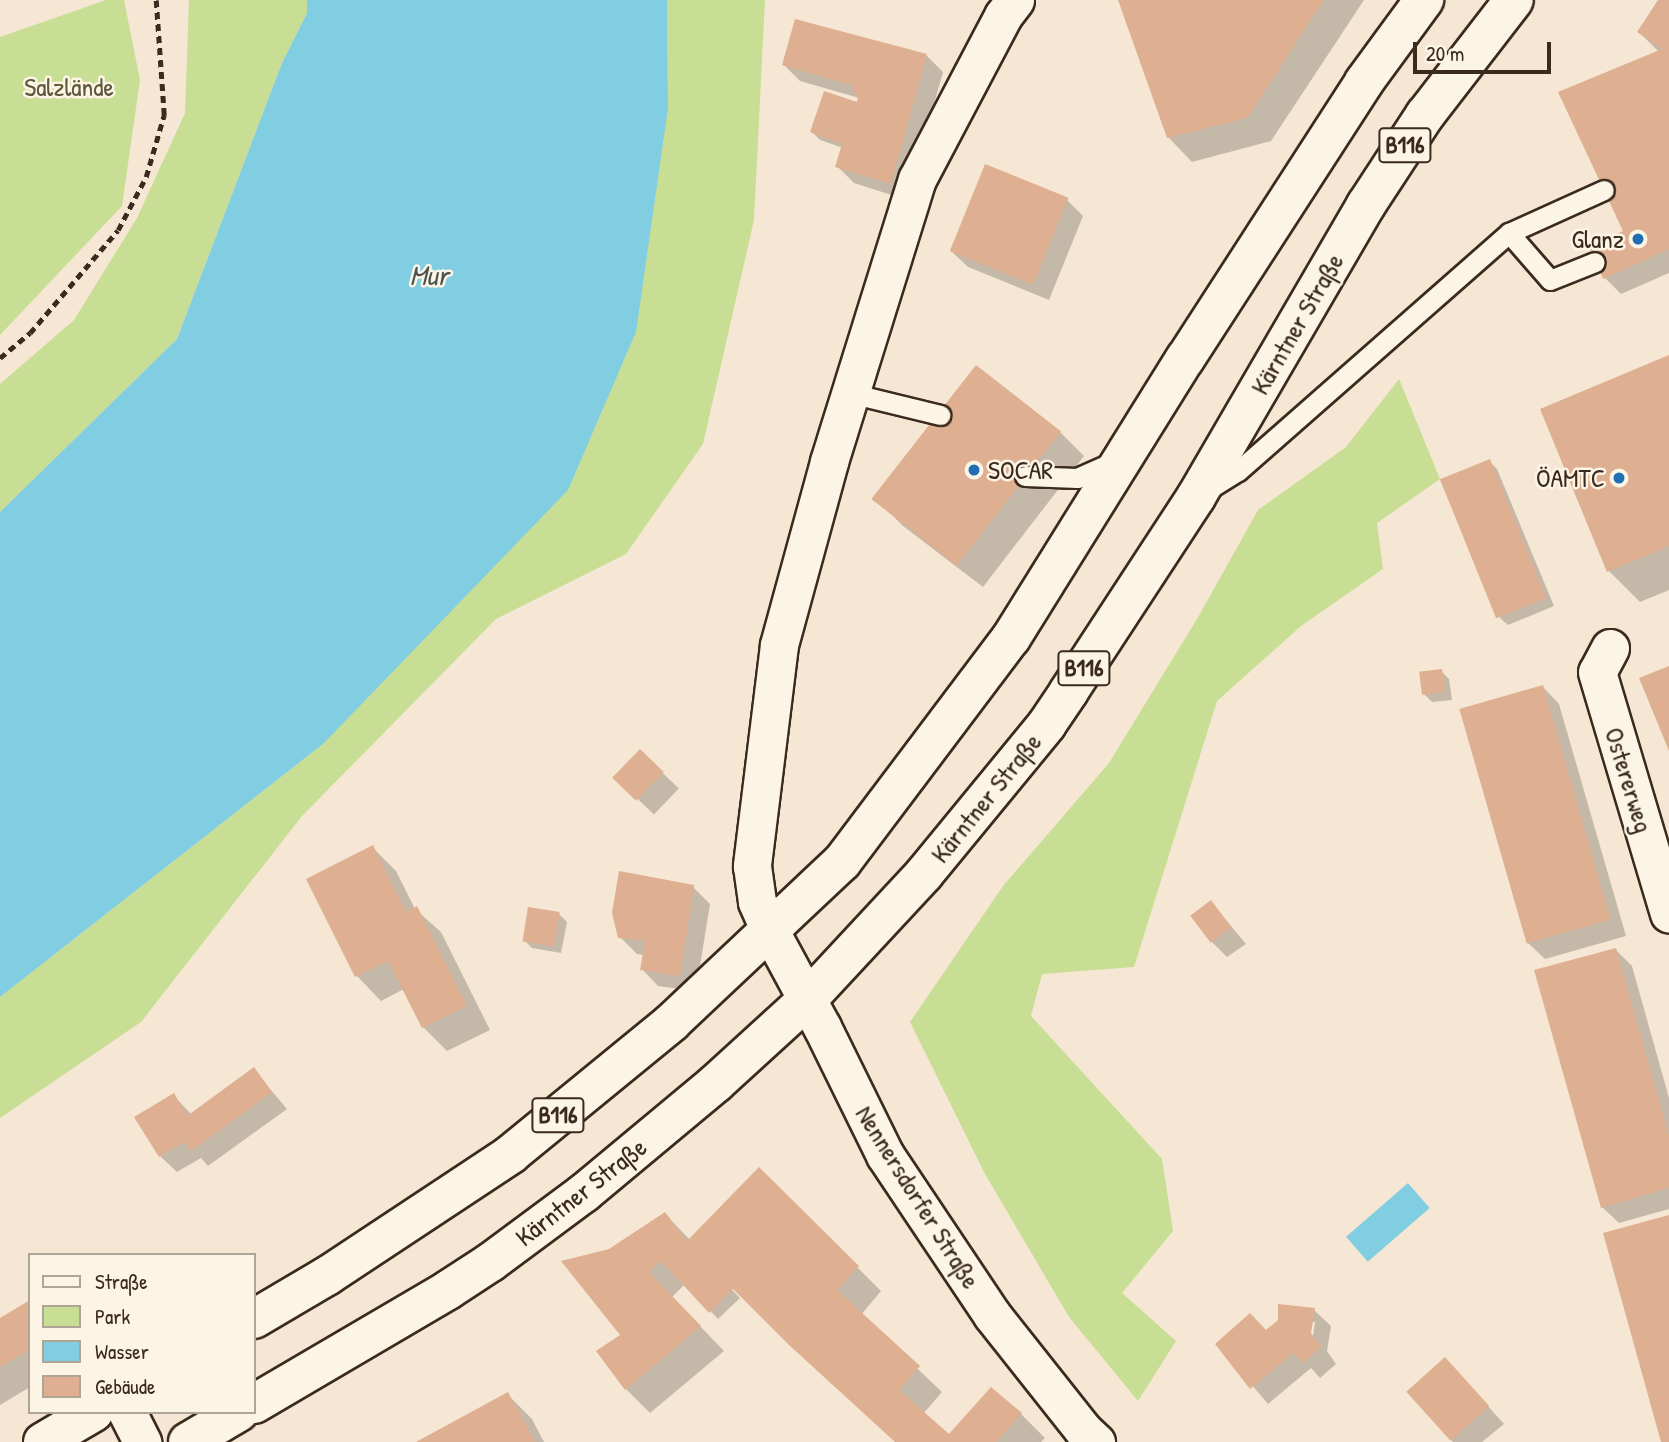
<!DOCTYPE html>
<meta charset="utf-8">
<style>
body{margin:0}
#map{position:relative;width:1669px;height:1442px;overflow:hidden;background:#f6e7d4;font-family:"Patrick Hand",sans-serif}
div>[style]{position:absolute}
.green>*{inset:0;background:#c8de94}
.water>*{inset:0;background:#81cde1;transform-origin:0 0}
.shadow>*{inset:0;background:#0003;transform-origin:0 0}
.building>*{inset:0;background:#deaf90;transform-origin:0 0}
.path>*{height:4.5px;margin-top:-2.25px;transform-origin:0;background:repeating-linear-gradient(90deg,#3b2a1e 0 7px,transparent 0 12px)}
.roads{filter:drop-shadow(2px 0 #3b2a1e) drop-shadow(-2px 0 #3b2a1e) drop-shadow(0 2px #3b2a1e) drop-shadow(0 -2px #3b2a1e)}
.service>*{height:19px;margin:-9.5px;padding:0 9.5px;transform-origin:9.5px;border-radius:9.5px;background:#fcf5e5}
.minor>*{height:37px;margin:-18.5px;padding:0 18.5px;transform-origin:18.5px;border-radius:18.5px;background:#fcf5e5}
.primary>*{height:38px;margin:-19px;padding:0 19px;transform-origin:19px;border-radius:19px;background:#fcf5e5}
.dots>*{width:19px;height:19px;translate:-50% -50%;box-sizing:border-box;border:4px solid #fcf5e5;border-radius:50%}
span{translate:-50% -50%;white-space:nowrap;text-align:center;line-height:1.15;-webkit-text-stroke:5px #fcf5e5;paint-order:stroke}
.shield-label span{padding:2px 5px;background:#fcf5e5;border:2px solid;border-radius:5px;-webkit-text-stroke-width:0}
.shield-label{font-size:24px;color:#3b2a1e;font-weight:700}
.park-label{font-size:26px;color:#5e573c}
.poi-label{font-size:26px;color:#3b2a1e}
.right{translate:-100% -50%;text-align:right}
.left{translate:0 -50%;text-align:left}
.street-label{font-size:26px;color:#3b2a1e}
.water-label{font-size:28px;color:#4c534f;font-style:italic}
.legend{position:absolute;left:28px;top:1253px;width:228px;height:161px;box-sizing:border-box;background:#fcf5e5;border:2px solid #afa495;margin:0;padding:9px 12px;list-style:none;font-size:21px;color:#3b2a1e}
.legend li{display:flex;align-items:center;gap:14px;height:35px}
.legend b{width:35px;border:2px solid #afa495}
.scale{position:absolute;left:1413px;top:42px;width:138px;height:32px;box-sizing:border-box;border:4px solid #3b2a1e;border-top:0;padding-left:9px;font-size:21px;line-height:24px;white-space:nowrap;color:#3b2a1e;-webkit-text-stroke:5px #fcf5e5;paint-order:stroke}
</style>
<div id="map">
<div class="green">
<i style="clip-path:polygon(106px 0,124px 0,140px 80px,122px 206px,0 335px,0 37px)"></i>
<i style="clip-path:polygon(189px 0,307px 0,307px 13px,282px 63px,177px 339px,0 512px,0 384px,74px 320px,137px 218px,185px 113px)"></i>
<i style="clip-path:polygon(667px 0,765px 0,754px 220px,703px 444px,626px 554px,496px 619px,302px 816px,141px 1022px,0 1118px,0 997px,323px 744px,668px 108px)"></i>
<i style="clip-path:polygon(1399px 379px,1440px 479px,1377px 523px,1383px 569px,1301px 626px,1217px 701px,1134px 967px,1042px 974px,1031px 1016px,1162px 1159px,1173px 1231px,1122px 1293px,1176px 1341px,1138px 1401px,1069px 1317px,985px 1174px,910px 1022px,1003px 886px,1109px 763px,1197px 619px,1258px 510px,1346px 447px)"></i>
</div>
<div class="water">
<i style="clip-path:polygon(307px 0,667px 0,668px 108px,636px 332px,568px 490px,323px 744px,0 997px,0 512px,177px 339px,282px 63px,307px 13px)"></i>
<i style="left:1408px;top:1183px;width:33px;height:82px;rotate:49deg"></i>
</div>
<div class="shadow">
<i style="clip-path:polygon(1120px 0,1364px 0,1271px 141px,1192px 162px,1168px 137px)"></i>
<i style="clip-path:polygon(1660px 0,1669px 0,1669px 273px,1621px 294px,1605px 278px,1626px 232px,1659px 52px,1639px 32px)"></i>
<i style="clip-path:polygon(927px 56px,943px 72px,907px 200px,854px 183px,837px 166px,843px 148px,820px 140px,812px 132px,857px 104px,859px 98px,800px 81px,784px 65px)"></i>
<i style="clip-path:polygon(1067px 200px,1083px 216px,1049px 300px,968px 267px,951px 251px)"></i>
<i style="clip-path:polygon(1669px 357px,1669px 590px,1640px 602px,1609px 571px)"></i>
<i style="clip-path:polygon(1060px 432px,1084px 456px,983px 587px,903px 526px,879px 502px)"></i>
<i style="clip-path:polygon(1489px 461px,1497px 469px,1554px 606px,1508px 625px,1500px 618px)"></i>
<i style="clip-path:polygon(1441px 671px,1449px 679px,1452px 700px,1432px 702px,1424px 694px)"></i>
<i style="clip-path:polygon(1543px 687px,1559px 704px,1626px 936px,1545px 959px,1528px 943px)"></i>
<i style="left:640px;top:751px;width:54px;height:36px;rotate:44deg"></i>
<i style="clip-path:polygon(372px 847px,396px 871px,415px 909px,441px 932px,490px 1030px,447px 1051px,423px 1027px,404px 989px,381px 1001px,357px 976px,308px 879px)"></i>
<i style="clip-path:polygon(693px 887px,710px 904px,696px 991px,658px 986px,642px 969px,644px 955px,637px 954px,620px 937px)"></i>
<i style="clip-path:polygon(1211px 902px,1246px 944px,1227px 957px,1211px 941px)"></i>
<i style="clip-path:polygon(559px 914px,567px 922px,561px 953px,532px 948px,524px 940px)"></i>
<i style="clip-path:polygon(1616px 950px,1632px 966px,1669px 1098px,1669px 1209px,1619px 1223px,1602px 1207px)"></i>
<i style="clip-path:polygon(254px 1070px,287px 1109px,208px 1166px,201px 1158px,177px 1172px,160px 1156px,174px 1096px,191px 1114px)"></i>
<i style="clip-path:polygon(759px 1169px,881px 1291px,861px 1315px,942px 1392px,923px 1414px,949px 1436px,1021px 1414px,1045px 1438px,1041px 1442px,896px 1442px,709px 1266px,740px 1298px,718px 1319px,685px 1284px,672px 1297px,724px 1351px,650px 1413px,626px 1389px,623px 1335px,610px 1251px,665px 1214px,690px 1240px)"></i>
<i style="clip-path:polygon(30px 1302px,30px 1387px,0 1405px,0 1320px)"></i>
<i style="clip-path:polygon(evenodd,1314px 1310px,1331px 1326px,1327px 1351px,1336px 1364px,1320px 1378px,1311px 1368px,1268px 1404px,1217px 1344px,1266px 1332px,1314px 1310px,1311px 1322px,1315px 1322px,1312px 1342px,1308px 1341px,1311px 1322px)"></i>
<i style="clip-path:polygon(1461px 1376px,1504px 1424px,1482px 1442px,1453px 1442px,1408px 1393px)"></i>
<i style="clip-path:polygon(508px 1395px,532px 1419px,544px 1442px,419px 1442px)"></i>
</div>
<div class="building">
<i style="clip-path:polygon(1118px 0,1324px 0,1247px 118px,1167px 138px)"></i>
<i style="clip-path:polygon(1658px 0,1669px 0,1669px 249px,1603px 279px,1589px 246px,1623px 231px,1558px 92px,1662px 49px,1637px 32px)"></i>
<i style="clip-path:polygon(795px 19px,927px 54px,891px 184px,835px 167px,842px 144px,810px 132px,824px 91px,857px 102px,858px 95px,853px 94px,854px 86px,782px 65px)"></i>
<i style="left:985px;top:164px;width:90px;height:94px;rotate:22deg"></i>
<i style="clip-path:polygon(1669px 355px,1669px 546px,1607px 572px,1540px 409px)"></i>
<i style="left:976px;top:365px;width:108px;height:170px;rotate:38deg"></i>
<i style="left:1490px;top:459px;width:150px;height:54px;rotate:68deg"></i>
<i style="clip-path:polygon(1669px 666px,1669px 751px,1639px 678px)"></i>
<i style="left:1442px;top:669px;width:23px;height:23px;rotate:83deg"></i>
<i style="left:1543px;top:685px;width:244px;height:87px;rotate:74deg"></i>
<i style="left:640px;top:749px;width:33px;height:40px;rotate:44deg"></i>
<i style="clip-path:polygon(373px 845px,406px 912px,417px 906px,467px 1006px,422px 1028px,388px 961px,355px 977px,306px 879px)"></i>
<i style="clip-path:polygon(619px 871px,694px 885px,680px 976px,640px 970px,645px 941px,618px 938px,612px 913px)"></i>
<i style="left:1211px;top:900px;width:34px;height:26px;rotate:53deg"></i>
<i style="left:528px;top:907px;width:32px;height:35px;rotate:9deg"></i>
<i style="clip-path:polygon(1616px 948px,1669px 1136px,1669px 1188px,1601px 1208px,1534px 970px)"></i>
<i style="clip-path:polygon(254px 1067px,272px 1092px,191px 1151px,184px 1142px,159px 1157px,134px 1117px,174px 1093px,187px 1116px)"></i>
<i style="clip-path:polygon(759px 1167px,859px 1266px,837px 1290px,920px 1366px,899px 1390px,949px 1434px,991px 1387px,1022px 1413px,996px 1442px,895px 1442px,788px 1344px,733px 1289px,709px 1313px,661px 1261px,649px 1272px,701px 1326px,625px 1390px,596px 1351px,620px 1335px,561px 1261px,609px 1249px,665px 1212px,687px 1241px)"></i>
<i style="clip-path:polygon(1669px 1215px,1669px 1442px,1661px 1442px,1603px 1233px)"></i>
<i style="clip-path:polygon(30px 1300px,30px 1349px,0 1367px,0 1318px)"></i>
<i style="clip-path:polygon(1278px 1304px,1315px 1308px,1311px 1333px,1321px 1347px,1303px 1363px,1293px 1353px,1250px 1389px,1215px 1344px,1250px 1313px,1266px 1330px,1278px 1320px)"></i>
<i style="left:1445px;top:1357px;width:66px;height:52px;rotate:48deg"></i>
<i style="clip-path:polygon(508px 1392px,535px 1442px,416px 1442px)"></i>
</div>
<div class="path">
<i style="left:0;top:358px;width:39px;rotate:-40deg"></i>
<i style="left:30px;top:333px;width:135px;rotate:-49.5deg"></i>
<i style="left:118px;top:230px;width:60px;rotate:-62.2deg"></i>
<i style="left:146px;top:177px;width:65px;rotate:-73.8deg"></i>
<i style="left:164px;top:115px;width:115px;rotate:-94deg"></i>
</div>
<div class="roads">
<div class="service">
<i style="left:1509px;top:233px;width:62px;rotate:48.9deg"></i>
<i style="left:1550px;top:280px;width:48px;rotate:-21.8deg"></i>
<i style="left:850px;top:393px;width:93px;rotate:13.7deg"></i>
<i style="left:1025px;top:476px;width:52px;rotate:2.2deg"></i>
<i style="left:1077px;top:478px;width:42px;rotate:-24.1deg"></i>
<i style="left:1209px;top:489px;width:34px;rotate:-32deg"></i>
<i style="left:1238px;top:471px;width:361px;rotate:-41.3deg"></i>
<i style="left:1509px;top:233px;width:104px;rotate:-24.4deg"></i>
</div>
<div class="minor">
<i style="left:1015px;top:0;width:20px;rotate:127deg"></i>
<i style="left:1003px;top:16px;width:184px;rotate:117.8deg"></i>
<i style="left:917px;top:179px;width:296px;rotate:107.3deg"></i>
<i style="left:829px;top:462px;width:190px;rotate:105.3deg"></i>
<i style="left:779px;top:645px;width:223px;rotate:97deg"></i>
<i style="left:752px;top:866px;width:36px;rotate:82deg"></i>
<i style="left:757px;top:902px;width:32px;rotate:66deg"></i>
<i style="left:770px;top:931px;width:109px;rotate:61.6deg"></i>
<i style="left:822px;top:1027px;width:143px;rotate:63.8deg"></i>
<i style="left:885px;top:1155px;width:192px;rotate:56.2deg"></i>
<i style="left:992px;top:1315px;width:147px;rotate:51.6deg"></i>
<i style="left:1083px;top:1430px;width:18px;rotate:43deg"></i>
<i style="left:1610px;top:648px;width:27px;rotate:118deg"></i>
<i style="left:1597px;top:672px;width:252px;rotate:73.4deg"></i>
<i style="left:127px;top:1412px;width:34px;rotate:63deg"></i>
</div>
<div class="primary">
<i style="left:254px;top:1319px;width:85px;rotate:-30.5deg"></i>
<i style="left:327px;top:1276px;width:221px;rotate:-33.5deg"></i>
<i style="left:511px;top:1154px;width:208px;rotate:-39.3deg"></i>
<i style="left:672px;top:1022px;width:233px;rotate:-43.3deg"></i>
<i style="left:842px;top:862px;width:281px;rotate:-53deg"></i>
<i style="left:1011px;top:638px;width:329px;rotate:-58.1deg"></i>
<i style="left:1185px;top:359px;width:330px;rotate:-57.1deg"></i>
<i style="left:1364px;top:82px;width:102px;rotate:-53.8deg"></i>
<i style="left:254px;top:1404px;width:225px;rotate:-30.4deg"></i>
<i style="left:448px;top:1290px;width:51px;rotate:-33.1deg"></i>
<i style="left:491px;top:1262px;width:116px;rotate:-36.6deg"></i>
<i style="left:584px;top:1193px;width:172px;rotate:-39.8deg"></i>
<i style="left:716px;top:1083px;width:123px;rotate:-42.4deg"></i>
<i style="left:807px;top:1000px;width:172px;rotate:-47.1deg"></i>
<i style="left:924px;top:874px;width:194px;rotate:-50.6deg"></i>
<i style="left:1047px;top:724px;width:40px;rotate:-56deg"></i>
<i style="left:1069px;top:691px;width:232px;rotate:-56.8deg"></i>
<i style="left:1196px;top:497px;width:338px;rotate:-59.8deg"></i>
<i style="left:1366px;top:205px;width:108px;rotate:-56.8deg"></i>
<i style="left:1425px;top:115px;width:145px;rotate:-52.3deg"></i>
<i style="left:43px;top:1442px;width:59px;rotate:-30.5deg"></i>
<i style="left:188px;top:1442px;width:59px;rotate:-30.5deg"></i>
</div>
</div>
<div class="dots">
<i style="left:1638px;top:239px;background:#1f6fb2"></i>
<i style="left:974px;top:470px;background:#1f6fb2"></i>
<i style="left:1619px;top:478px;background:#1f6fb2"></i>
</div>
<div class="shield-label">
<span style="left:1405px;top:145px">B116</span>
<span style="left:1084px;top:668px">B116</span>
<span style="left:558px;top:1115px">B116</span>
</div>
<div class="park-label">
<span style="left:69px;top:87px">Salzlände</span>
</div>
<div class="poi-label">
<span class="right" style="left:1624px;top:239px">Glanz</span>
<span class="left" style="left:988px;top:470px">SOCAR</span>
<span class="right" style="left:1605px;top:478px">ÖAMTC</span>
</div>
<div class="street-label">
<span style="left:1297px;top:324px;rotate:-60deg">Kärntner Straße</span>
<span style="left:1629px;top:780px;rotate:73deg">Ostererweg</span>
<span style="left:986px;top:798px;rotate:-51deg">Kärntner Straße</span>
<span style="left:581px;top:1192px;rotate:-38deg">Kärntner Straße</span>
<span style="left:918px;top:1197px;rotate:58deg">Nennersdorfer Straße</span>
</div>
<div class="water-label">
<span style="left:429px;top:275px">Mur</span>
</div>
<ul class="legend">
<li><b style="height:9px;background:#fcf5e5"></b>Straße</li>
<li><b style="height:19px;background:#c8de94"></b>Park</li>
<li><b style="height:19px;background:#81cde1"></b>Wasser</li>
<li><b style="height:19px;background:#deaf90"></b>Gebäude</li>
</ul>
<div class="scale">20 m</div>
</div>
